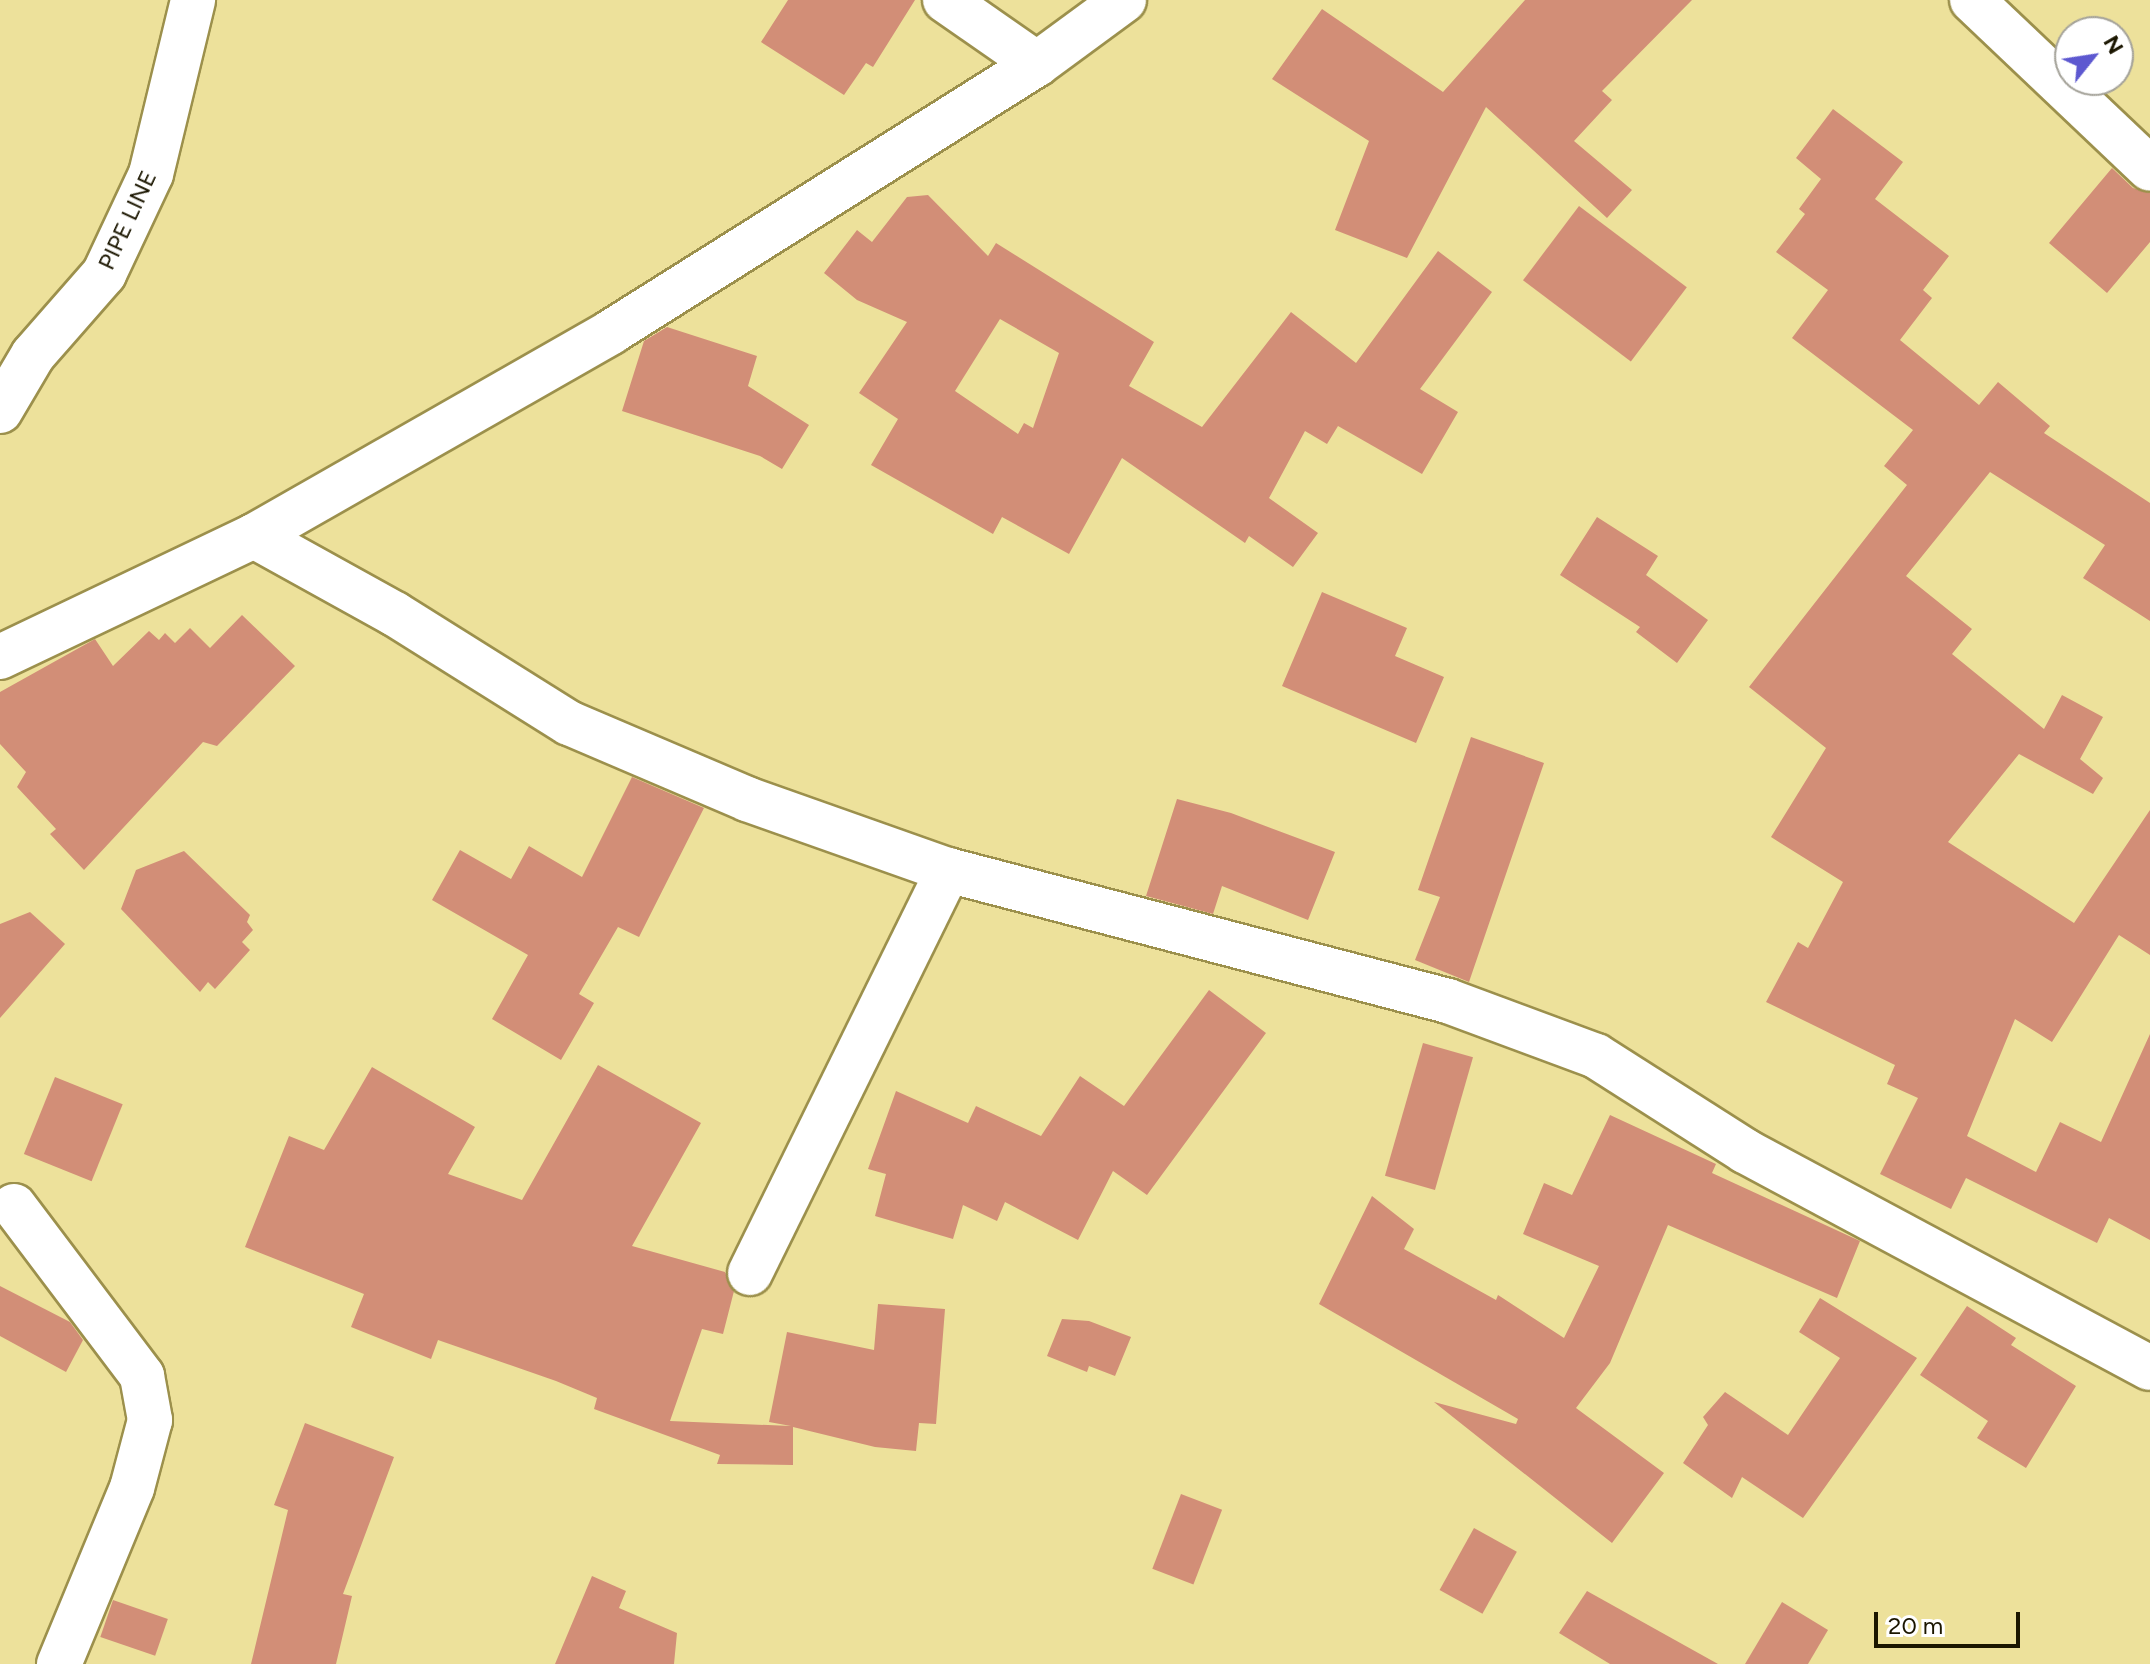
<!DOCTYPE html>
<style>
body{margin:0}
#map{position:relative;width:2150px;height:1664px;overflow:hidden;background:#ede19b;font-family:Figtree,sans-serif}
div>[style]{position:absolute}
.building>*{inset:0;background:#d28e77;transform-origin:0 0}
.roads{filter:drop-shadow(2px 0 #9c904c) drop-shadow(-2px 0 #9c904c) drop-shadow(0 2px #9c904c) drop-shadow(0 -2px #9c904c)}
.minor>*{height:44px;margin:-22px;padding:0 22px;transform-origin:22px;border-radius:22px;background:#fff}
span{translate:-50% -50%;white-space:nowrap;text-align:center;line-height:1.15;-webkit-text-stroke:6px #fff;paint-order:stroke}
.street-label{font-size:24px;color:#1b1600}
.north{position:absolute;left:2054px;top:16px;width:80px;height:80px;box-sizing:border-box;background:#fff;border:2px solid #a4a299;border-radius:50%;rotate:60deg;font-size:22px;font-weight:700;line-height:32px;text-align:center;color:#1b1600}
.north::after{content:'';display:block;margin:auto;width:28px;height:36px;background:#5d58d0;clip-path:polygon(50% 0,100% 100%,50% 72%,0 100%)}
.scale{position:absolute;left:1874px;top:1612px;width:146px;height:36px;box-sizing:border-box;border:4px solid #1b1600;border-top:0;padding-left:10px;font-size:24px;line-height:28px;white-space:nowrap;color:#1b1600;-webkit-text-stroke:6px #fff;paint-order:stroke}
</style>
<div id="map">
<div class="building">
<i style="clip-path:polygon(788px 0,915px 0,873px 67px,866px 63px,844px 95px,761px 42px)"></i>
<i style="clip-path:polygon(1525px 0,1692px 0,1602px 91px,1612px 100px,1574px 141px,1632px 190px,1607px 218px,1486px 107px,1407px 258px,1335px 230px,1369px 141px,1272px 79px,1322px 9px,1443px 92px)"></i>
<i style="clip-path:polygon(1833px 109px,1903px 162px,1875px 199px,1949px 256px,1923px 290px,1932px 298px,1900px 340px,1979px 405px,1998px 382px,2050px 426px,2044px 433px,2150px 503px,2150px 621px,2083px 578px,2105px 545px,1990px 472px,1906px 576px,1972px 629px,1952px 654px,2044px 729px,2062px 695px,2103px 717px,2080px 759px,2103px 778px,2093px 794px,2019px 754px,1948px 842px,2074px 923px,2150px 810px,2150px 955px,2119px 935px,2052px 1042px,2015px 1019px,1967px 1136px,2036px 1172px,2060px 1122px,2101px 1142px,2150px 1034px,2150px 1240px,2109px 1218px,2097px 1243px,1966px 1178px,1951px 1209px,1880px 1174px,1918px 1098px,1887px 1084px,1895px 1065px,1766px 1002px,1798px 942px,1808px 948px,1843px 882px,1771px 837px,1826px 748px,1749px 687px,1907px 485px,1884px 466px,1913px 430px,1792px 338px,1828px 290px,1776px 252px,1805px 214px,1799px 209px,1821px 179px,1796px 158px)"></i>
<i style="clip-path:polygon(2112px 168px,2133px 188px,2150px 193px,2150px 242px,2107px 293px,2049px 243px)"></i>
<i style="clip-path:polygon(evenodd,928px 195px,988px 256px,996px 243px,1154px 342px,1129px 386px,1202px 427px,1291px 312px,1356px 363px,1438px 251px,1492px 292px,1420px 389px,1458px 412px,1422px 474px,1338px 426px,1327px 444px,1305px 431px,1269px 498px,1318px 533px,1293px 567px,1249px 536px,1245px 543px,1122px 458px,1069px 554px,1002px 517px,993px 534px,871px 465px,898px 419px,859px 393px,907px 322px,857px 300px,824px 273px,857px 230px,872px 242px,907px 197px,928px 195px,1000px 319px,1059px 353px,1033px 428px,1024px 423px,1018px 434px,955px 391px,1000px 319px)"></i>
<i style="left:1579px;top:206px;width:135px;height:93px;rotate:37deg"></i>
<i style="clip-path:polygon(667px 327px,757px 356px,748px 386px,809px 425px,782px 469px,760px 456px,622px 411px,644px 341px)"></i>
<i style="clip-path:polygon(1597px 517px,1658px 556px,1646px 575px,1708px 620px,1677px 663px,1636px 632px,1640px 627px,1560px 575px)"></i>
<i style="clip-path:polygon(1322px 592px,1407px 628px,1395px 656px,1444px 677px,1416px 743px,1282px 686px)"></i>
<i style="clip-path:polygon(242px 615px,295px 666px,217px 746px,203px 742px,84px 870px,50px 834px,56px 829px,17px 787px,26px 772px,0 744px,0 692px,95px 639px,113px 666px,149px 631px,159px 640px,165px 633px,175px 643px,190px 628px,210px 648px)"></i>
<i style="clip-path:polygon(1471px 737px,1544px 763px,1469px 982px,1415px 960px,1440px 897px,1418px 890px)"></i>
<i style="clip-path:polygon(632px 777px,704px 808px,639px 937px,618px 927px,579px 994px,594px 1003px,561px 1060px,492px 1019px,528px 955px,432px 900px,460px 850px,511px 879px,529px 846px,582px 877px)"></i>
<i style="clip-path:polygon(1177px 799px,1231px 813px,1335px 852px,1308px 920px,1222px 886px,1213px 914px,1146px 896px)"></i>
<i style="clip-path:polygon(184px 851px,250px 915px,247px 922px,253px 930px,242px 942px,250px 950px,215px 989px,208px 982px,200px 992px,121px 909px,136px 870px)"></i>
<i style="clip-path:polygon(30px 912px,65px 944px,0 1018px,0 924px)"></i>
<i style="clip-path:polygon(1209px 990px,1266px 1033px,1147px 1195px,1113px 1171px,1078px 1240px,1005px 1202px,997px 1221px,963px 1205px,953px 1239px,875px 1216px,886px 1174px,868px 1169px,896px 1091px,968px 1123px,976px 1106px,1041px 1136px,1080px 1076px,1124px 1106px)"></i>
<i style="left:1423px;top:1043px;width:52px;height:138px;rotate:16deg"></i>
<i style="clip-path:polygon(598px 1065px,701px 1123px,632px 1246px,725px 1272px,734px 1291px,723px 1334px,702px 1329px,670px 1421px,791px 1426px,769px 1422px,787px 1332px,874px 1350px,878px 1304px,945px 1309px,936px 1424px,919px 1423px,916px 1451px,875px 1447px,793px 1427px,793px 1465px,717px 1464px,720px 1455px,594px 1409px,597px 1398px,556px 1381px,438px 1340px,431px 1359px,351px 1327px,364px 1294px,245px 1247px,289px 1136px,324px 1150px,372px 1067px,475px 1127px,448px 1174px,522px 1200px)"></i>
<i style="left:55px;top:1077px;width:73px;height:83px;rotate:22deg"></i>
<i style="clip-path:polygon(1610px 1115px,1716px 1164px,1712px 1173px,1860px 1241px,1837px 1298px,1668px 1225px,1610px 1363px,1576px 1408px,1664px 1473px,1612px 1543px,1434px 1402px,1516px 1424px,1518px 1419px,1319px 1304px,1372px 1196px,1414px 1229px,1404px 1249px,1496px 1300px,1498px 1295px,1564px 1338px,1599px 1266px,1523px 1234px,1544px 1183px,1572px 1195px)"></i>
<i style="clip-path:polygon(0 1286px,70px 1322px,83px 1340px,66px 1372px,0 1336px)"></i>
<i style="clip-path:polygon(1820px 1298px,1917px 1358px,1803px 1518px,1742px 1477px,1732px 1498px,1683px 1463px,1708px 1425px,1703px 1417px,1725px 1392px,1788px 1435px,1840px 1358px,1799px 1332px)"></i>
<i style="clip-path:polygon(1967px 1306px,2016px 1338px,2011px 1345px,2076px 1386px,2026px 1468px,1977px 1438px,1988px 1421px,1920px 1375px)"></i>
<i style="clip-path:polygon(1062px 1319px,1089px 1321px,1131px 1337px,1115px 1376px,1089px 1366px,1087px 1372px,1047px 1356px)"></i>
<i style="clip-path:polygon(305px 1423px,394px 1457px,343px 1594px,352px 1596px,336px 1664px,251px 1664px,288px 1510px,274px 1505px)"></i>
<i style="left:1181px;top:1494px;width:44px;height:80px;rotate:21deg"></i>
<i style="left:1474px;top:1528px;width:49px;height:71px;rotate:29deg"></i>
<i style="clip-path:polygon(592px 1576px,626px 1591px,619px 1608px,677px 1633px,674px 1664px,555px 1664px)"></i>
<i style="clip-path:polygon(1587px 1591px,1718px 1664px,1610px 1664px,1559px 1633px)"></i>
<i style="left:113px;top:1600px;width:58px;height:39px;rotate:19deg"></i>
<i style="clip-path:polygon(1782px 1602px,1828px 1630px,1808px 1664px,1745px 1664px)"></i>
</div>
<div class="roads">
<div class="minor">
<i style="left:945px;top:0;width:112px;rotate:34.8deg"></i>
<i style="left:1972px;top:0;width:245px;rotate:43.5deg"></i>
<i style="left:0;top:411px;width:65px;rotate:-59.5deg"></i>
<i style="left:33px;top:355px;width:108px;rotate:-48.8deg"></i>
<i style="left:104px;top:274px;width:110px;rotate:-64.8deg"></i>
<i style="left:151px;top:174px;width:179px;rotate:-76.4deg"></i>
<i style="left:254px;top:536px;width:161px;rotate:29deg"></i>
<i style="left:395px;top:614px;width:205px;rotate:32.1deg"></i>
<i style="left:569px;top:723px;width:194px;rotate:23.1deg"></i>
<i style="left:747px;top:799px;width:213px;rotate:19.5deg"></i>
<i style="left:948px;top:870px;width:517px;rotate:14.68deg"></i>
<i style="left:1448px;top:1001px;width:158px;rotate:20.4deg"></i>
<i style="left:1596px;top:1056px;width:177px;rotate:32.5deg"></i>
<i style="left:1745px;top:1151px;width:459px;rotate:28.2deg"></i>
<i style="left:0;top:657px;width:281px;rotate:-25.5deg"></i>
<i style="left:254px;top:536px;width:411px;rotate:-29.7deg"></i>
<i style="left:611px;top:332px;width:503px;rotate:-32.17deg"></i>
<i style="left:1037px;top:64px;width:108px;rotate:-36.3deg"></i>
<i style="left:14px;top:1206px;width:213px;rotate:53deg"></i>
<i style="left:142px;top:1376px;width:45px;rotate:79.7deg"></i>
<i style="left:150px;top:1420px;width:70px;rotate:104.8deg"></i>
<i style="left:132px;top:1488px;width:191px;rotate:112.5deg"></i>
<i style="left:750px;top:1273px;width:449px;rotate:-63.8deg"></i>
</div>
</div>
<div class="street-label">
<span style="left:127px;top:220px;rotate:-65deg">PIPE LINE</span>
</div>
<div class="north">N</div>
<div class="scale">20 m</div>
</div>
